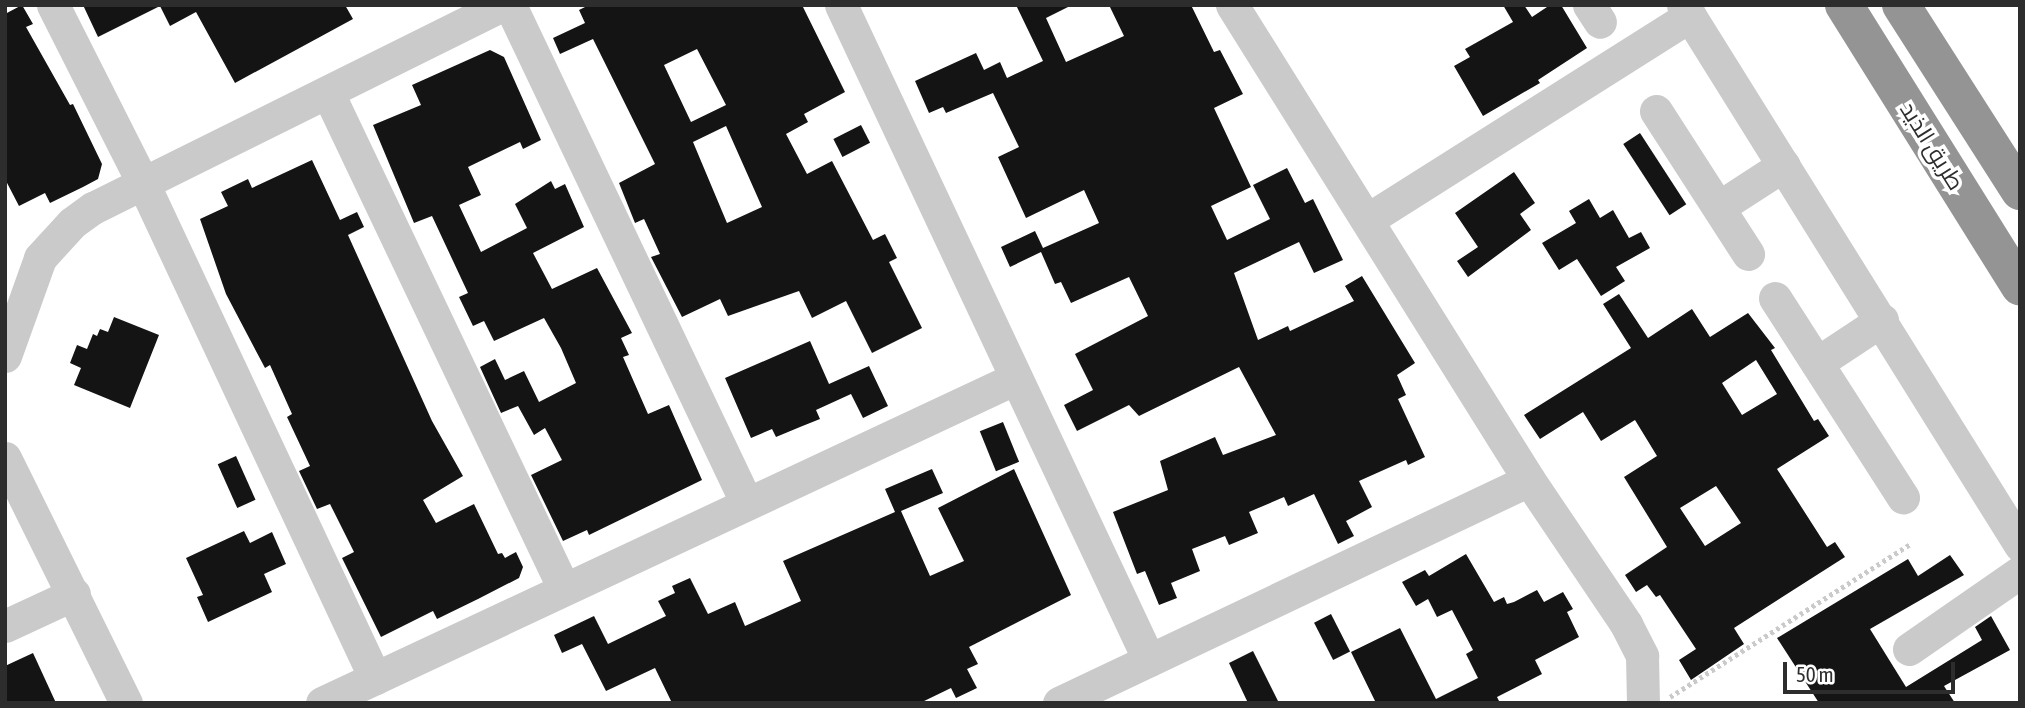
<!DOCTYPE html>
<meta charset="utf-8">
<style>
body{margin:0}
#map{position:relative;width:2025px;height:708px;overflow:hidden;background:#fff;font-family:"Asap Condensed",Cairo,sans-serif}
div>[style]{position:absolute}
.building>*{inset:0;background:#141414;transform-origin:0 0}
.path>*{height:4.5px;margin-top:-2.25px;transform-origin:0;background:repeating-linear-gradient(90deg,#cacaca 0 3.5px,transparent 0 7px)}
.minor>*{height:33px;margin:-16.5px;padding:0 16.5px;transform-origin:16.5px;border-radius:16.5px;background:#cacaca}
.highway>*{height:38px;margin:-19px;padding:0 19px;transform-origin:19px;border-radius:19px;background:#949494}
span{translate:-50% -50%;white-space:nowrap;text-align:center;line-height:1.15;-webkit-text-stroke:7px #fff;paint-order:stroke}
.street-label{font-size:23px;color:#2d2d2d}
.frame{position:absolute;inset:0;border:7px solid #2d2d2d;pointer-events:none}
.scale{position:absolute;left:1783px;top:662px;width:172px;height:32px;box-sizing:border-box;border:4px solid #2d2d2d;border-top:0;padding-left:9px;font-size:21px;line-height:24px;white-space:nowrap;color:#2d2d2d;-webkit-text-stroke:5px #fff;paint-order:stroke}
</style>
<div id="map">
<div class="building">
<i style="clip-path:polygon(22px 5px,33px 24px,26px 27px,70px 105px,73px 104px,102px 164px,98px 179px,83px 187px,50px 203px,45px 193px,19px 206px,5px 179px,5px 14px)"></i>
<i style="clip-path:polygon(83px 5px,345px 5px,353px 19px,235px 83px,196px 12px,170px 26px,160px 6px,98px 37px)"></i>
<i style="clip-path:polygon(evenodd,589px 5px,802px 5px,845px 92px,804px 114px,808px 122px,786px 134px,807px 174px,832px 161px,873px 240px,885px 234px,897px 258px,889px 262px,922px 328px,872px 353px,846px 301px,812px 318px,799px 291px,728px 316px,720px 299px,682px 317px,651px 257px,660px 254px,644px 219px,635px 223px,619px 183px,655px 164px,593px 39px,560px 54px,553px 38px,585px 23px,579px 10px,589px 5px,697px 49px,726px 105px,691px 122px,664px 65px,697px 49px,589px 5px,726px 126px,762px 207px,727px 223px,693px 142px,726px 126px)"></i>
<i style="clip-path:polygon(1016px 5px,1072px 5px,1046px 18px,1066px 62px,1124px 36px,1109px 5px,1191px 5px,1214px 52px,1220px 50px,1243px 94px,1214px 108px,1251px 187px,1211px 206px,1227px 240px,1270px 219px,1253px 185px,1287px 168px,1305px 203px,1313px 199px,1343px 260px,1314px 273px,1299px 242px,1234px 273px,1258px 340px,1288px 326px,1290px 331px,1354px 301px,1345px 286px,1362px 276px,1415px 363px,1397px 375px,1406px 395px,1398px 399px,1425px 457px,1408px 465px,1406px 460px,1359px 481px,1372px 507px,1346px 521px,1354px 536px,1338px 544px,1314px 494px,1288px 506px,1284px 497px,1249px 512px,1258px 533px,1229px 545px,1225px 536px,1192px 549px,1200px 571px,1171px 583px,1177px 598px,1159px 605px,1145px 571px,1137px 574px,1113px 512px,1168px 490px,1160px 461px,1215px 437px,1223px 455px,1276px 435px,1239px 367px,1139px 416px,1129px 405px,1077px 431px,1064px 405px,1093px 390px,1075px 354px,1148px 316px,1129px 277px,1071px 303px,1061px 282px,1055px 284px,1041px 252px,1010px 267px,1001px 247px,1035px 231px,1043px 248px,1099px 223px,1084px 190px,1026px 218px,998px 157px,1019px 147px,993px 93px,946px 113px,943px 107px,929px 113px,915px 81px,976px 53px,984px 70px,1000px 62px,1007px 78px,1043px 61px)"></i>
<i style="clip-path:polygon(1503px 5px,1524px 5px,1532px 17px,1550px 5px,1561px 5px,1587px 48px,1538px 80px,1540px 83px,1483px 116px,1454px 66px,1470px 57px,1465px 49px,1513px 22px)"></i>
<i style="clip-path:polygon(490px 50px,504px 57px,541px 140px,523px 149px,520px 142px,468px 167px,481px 195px,459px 205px,481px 252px,527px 228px,515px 204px,551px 181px,555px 189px,565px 184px,584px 227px,533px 253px,552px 289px,597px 268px,632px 333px,621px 338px,629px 355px,623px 357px,648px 414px,669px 405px,702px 480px,589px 535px,587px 530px,563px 541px,531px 475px,562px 460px,545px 428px,534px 435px,518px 406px,501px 413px,480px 367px,495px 359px,505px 380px,524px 371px,539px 402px,576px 383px,561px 348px,544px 318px,494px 341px,484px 321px,473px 326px,459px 297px,468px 293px,432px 216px,414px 223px,373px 125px,421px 105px,412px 85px)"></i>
<i style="left:861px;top:125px;width:20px;height:31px;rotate:63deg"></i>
<i style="left:1640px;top:133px;width:85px;height:20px;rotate:57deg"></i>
<i style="clip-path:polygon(312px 160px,340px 220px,357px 212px,364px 227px,348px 235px,432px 421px,463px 476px,423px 500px,436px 523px,474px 504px,498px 554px,502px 553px,505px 558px,516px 552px,523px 567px,519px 578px,478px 599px,437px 619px,433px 611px,381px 637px,342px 558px,354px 552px,330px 504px,317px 509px,299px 471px,310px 466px,287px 417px,292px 414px,270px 365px,265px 368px,226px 294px,200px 219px,228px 206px,221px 192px,248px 179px,252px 188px)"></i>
<i style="clip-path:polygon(1514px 172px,1535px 203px,1520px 214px,1531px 230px,1468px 277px,1457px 261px,1478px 247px,1455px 213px)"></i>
<i style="clip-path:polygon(1589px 199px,1600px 218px,1613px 210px,1629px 238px,1641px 232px,1650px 248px,1616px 267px,1625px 281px,1601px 296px,1577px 259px,1559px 270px,1542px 243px,1576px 223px,1569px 211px)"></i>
<i style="clip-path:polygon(evenodd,1619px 294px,1648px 338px,1692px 309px,1710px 337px,1748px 313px,1775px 348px,1771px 350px,1814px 421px,1818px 419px,1829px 436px,1777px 469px,1827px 547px,1835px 542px,1845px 557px,1734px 628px,1744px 644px,1691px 680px,1679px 660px,1696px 649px,1660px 595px,1656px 597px,1647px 585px,1636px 592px,1625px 575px,1667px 547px,1624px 477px,1657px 456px,1635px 420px,1601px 441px,1583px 412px,1540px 439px,1524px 415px,1631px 348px,1603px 304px,1619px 294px,1756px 360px,1777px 394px,1742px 415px,1722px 383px,1756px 360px,1619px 294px,1716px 486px,1741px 523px,1705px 546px,1680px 508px,1716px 486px)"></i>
<i style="clip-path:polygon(114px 317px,159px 335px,130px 408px,74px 385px,81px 368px,70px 363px,77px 345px,87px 349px,93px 334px,97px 336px,100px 329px,108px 332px)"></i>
<i style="clip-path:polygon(810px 341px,829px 384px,869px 366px,888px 406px,863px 418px,851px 394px,816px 410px,820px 419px,800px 427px,776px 437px,772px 429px,751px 438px,725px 378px)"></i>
<i style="left:1003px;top:422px;width:43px;height:25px;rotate:68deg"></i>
<i style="left:236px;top:456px;width:48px;height:20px;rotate:66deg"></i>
<i style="clip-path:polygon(932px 469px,943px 493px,901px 511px,930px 576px,964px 561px,938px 508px,1014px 469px,1071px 595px,969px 647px,978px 664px,967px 669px,977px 688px,956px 698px,951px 688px,920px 703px,672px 703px,655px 668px,606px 691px,582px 644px,562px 653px,554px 635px,594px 616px,608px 644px,666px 616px,658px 601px,675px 593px,672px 586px,690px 578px,708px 614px,735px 602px,745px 626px,801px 601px,783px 561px,895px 512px,885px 489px)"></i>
<i style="clip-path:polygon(244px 531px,250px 543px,272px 532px,286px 564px,264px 574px,272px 592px,208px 622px,197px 597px,203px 595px,186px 558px)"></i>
<i style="clip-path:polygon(1466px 554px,1494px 602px,1504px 597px,1507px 604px,1514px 602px,1537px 590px,1544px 602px,1563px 592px,1573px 609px,1567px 612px,1579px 637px,1535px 660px,1542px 674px,1497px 697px,1500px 703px,1376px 703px,1351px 652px,1400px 628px,1436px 699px,1478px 678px,1466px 654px,1473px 650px,1452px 610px,1437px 617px,1428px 599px,1416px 606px,1402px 582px,1425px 570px,1429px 576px)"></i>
<i style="clip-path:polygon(1950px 555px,1964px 575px,1870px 629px,1906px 687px,1982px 640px,1975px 627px,1991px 616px,2010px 650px,1944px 686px,1955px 703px,1819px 703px,1777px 638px,1908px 559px,1918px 576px)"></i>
<i style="left:1331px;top:614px;width:42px;height:19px;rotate:63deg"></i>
<i style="clip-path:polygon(1253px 651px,1279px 703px,1248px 703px,1229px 663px)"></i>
<i style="clip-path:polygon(33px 653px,56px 703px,5px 703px,5px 666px)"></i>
</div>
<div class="path">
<i style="left:1670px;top:697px;width:285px;rotate:-32.5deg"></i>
</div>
<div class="minor">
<i style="left:53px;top:5px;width:199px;rotate:63.2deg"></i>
<i style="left:143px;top:183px;width:547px;rotate:64.89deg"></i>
<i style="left:510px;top:5px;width:552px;rotate:64.59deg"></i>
<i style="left:841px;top:5px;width:724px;rotate:64.82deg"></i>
<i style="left:1232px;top:5px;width:560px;rotate:57.98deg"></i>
<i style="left:1529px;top:480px;width:174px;rotate:56deg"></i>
<i style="left:1626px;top:624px;width:36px;rotate:63deg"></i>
<i style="left:1642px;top:656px;width:47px;rotate:88.8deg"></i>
<i style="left:1589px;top:5px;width:20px;rotate:57deg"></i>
<i style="left:1683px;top:5px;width:637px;rotate:58.03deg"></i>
<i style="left:328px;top:93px;width:549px;rotate:64.55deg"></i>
<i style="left:1656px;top:111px;width:170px;rotate:57.2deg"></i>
<i style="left:1719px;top:207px;width:77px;rotate:-32.9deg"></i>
<i style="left:1367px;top:220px;width:382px;rotate:-32.3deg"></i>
<i style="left:1775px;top:298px;width:237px;rotate:57.3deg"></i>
<i style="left:5px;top:356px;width:104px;rotate:-70.3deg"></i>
<i style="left:40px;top:258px;width:47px;rotate:-47.6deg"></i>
<i style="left:72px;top:223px;width:26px;rotate:-36deg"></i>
<i style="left:93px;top:208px;width:457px;rotate:-26.4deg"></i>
<i style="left:1817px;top:363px;width:78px;rotate:-33.5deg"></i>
<i style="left:5px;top:458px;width:273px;rotate:63.7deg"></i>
<i style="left:5px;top:626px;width:76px;rotate:-24.9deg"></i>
<i style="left:1909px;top:649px;width:135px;rotate:-34.7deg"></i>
<i style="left:322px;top:703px;width:766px;rotate:-25.09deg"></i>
<i style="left:1059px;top:703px;width:520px;rotate:-25.38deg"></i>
</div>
<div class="highway">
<i style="left:1844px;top:5px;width:332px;rotate:58deg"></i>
<i style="left:1901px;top:5px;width:221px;rotate:57.4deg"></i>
</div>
<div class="street-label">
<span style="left:1932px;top:146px;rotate:58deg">طريق الذيد</span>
</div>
<div class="frame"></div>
<div class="scale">50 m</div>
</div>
